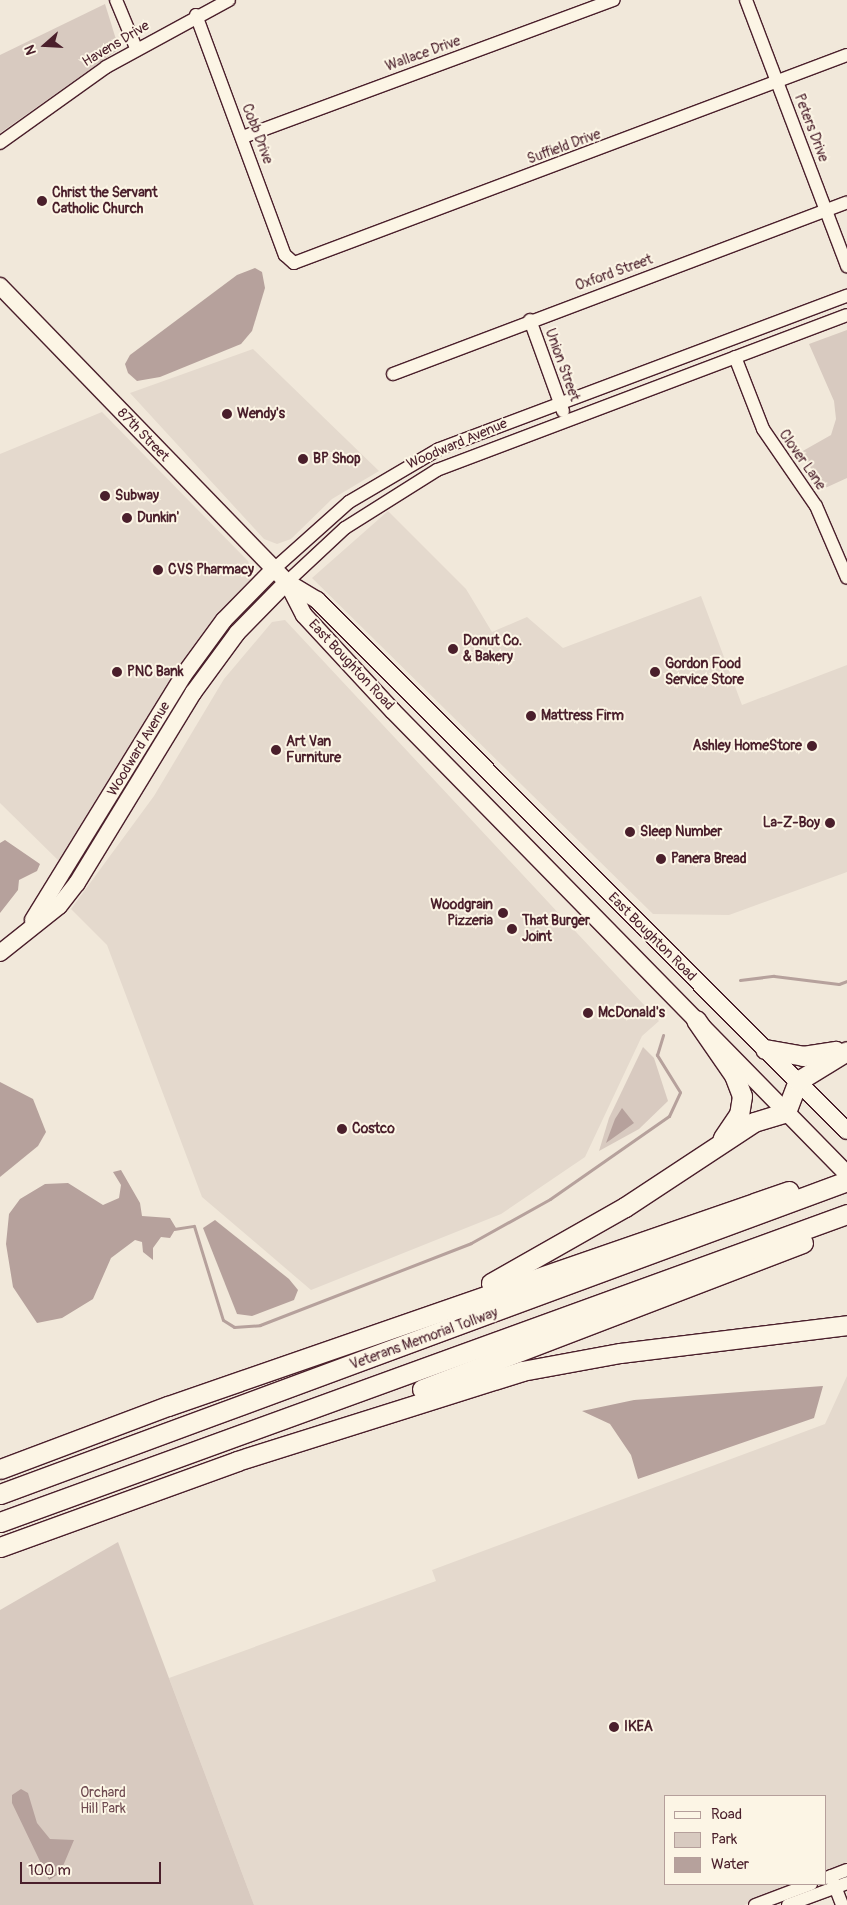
<!DOCTYPE html>
<style>
body{margin:0}
#map{position:relative;width:847px;height:1905px;overflow:hidden;background:#f1e8da;font-family:Pangolin,sans-serif}
div>[style]{position:absolute}
.built>*{inset:0;background:#e4d9cd}
.green>*{inset:0;background:#d8cac0}
.water>*{inset:0;background:#b6a19c}
.stream>*{height:3px;margin:-1.5px;padding:0 1.5px;transform-origin:1.5px;border-radius:1.5px;background:#b6a19c}
.roads{filter:drop-shadow(1px 0 #4a1f2b) drop-shadow(-1px 0 #4a1f2b) drop-shadow(0 1px #4a1f2b) drop-shadow(0 -1px #4a1f2b)}
.minor>*{height:12px;margin:-6px;padding:0 6px;transform-origin:6px;border-radius:6px;background:#fcf5e5}
.major>*{height:16px;margin:-8px;padding:0 8px;transform-origin:8px;border-radius:8px;background:#fcf5e5}
.highway>*{height:19px;margin:-9.5px;padding:0 9.5px;transform-origin:9.5px;border-radius:9.5px;background:#fcf5e5}
.dots>*{width:14px;height:14px;translate:-50% -50%;box-sizing:border-box;border:2px solid #fcf5e5;border-radius:50%}
span{translate:-50% -50%;white-space:nowrap;text-align:center;line-height:1.15;-webkit-text-stroke:4px #fcf5e5;paint-order:stroke}
.street-label{font-size:14px;color:#4a1f2b}
.poi-label{font-size:14px;color:#4a1f2b;font-weight:700}
.left{translate:0 -50%;text-align:left}
.right{translate:-100% -50%;text-align:right}
.park-label{font-size:14px;color:#6e4a50}
.legend{position:absolute;left:664px;top:1795px;width:162px;height:90px;box-sizing:border-box;background:#fcf5e5;border:1px solid #b59f9b;margin:0;padding:6px 9px;list-style:none;font-size:15px;color:#4a1f2b}
.legend li{display:flex;align-items:center;gap:10px;height:25px}
.legend b{width:25px;border:1px solid #b59f9b}
.north{position:absolute;left:20px;top:20px;width:50px;height:50px;-webkit-text-stroke:4px #fcf5e5;paint-order:stroke;rotate:251deg;font-size:14px;font-weight:700;line-height:20px;text-align:center;color:#4a1f2b}
.north::after{content:'';display:block;margin:auto;width:18px;height:22px;background:#4a1f2b;clip-path:polygon(50% 0,100% 100%,50% 72%,0 100%)}
.scale{position:absolute;left:20px;top:1862px;width:141px;height:22px;box-sizing:border-box;border:2px solid #4a1f2b;border-top:0;padding-left:6px;font-size:15px;line-height:18px;white-space:nowrap;color:#4a1f2b;-webkit-text-stroke:4px #fcf5e5;paint-order:stroke}
</style>
<div id="map">
<div class="built">
<i style="clip-path:polygon(253px 349px,379px 471px,332px 499px,291px 539px,277px 544px,264px 539px,130px 393px)"></i>
<i style="clip-path:polygon(102px 412px,248px 561px,253px 576px,64px 866px,0 803px,0 454px)"></i>
<i style="clip-path:polygon(388px 511px,466px 589px,492px 632px,527px 617px,563px 648px,701px 596px,742px 705px,847px 665px,847px 872px,729px 915px,653px 914px,312px 578px)"></i>
<i style="clip-path:polygon(285px 620px,659px 1021px,642px 1036px,585px 1157px,501px 1214px,311px 1290px,202px 1197px,107px 945px,71px 909px,154px 796px,224px 679px,272px 622px)"></i>
<i style="clip-path:polygon(847px 1376px,847px 1862px,826px 1872px,826px 1796px,666px 1796px,666px 1884px,799px 1884px,744px 1905px,254px 1905px,169px 1678px,436px 1581px,432px 1570px,825px 1424px)"></i>
</div>
<div class="green">
<i style="clip-path:polygon(105px 4px,119px 49px,0 133px,0 55px)"></i>
<i style="clip-path:polygon(847px 330px,847px 478px,823px 489px,801px 452px,831px 435px,836px 419px,834px 401px,809px 344px)"></i>
<i style="clip-path:polygon(643px 1047px,654px 1058px,668px 1101px,639px 1129px,599px 1151px,609px 1118px)"></i>
<i style="clip-path:polygon(118px 1542px,254px 1905px,0 1905px,0 1610px)"></i>
</div>
<div class="water">
<i style="clip-path:polygon(255px 268px,262px 272px,265px 288px,252px 331px,241px 344px,160px 377px,137px 381px,128px 373px,125px 364px,130px 355px,237px 275px)"></i>
<i style="clip-path:polygon(5px 840px,40px 864px,37px 871px,19px 880px,18px 890px,0 913px,0 843px)"></i>
<i style="clip-path:polygon(0 1082px,33px 1099px,46px 1132px,38px 1146px,0 1177px)"></i>
<i style="clip-path:polygon(622px 1108px,634px 1123px,606px 1143px,615px 1119px)"></i>
<i style="clip-path:polygon(121px 1170px,140px 1203px,142px 1216px,170px 1218px,176px 1228px,170px 1238px,161px 1237px,153px 1248px,153px 1260px,143px 1252px,142px 1242px,135px 1240px,111px 1258px,93px 1299px,62px 1318px,37px 1323px,13px 1287px,6px 1244px,9px 1214px,20px 1199px,45px 1184px,68px 1183px,103px 1205px,119px 1198px,121px 1185px,113px 1172px)"></i>
<i style="clip-path:polygon(215px 1220px,289px 1279px,298px 1290px,294px 1300px,252px 1316px,237px 1314px,203px 1228px)"></i>
<i style="clip-path:polygon(823px 1386px,814px 1418px,638px 1479px,631px 1455px,610px 1424px,582px 1411px,634px 1400px)"></i>
<i style="clip-path:polygon(21px 1789px,28px 1793px,37px 1823px,50px 1839px,74px 1840px,60px 1873px,49px 1880px,12px 1803px,12px 1795px)"></i>
</div>
<div class="stream">
<i style="left:740px;top:980px;width:34px;rotate:-7deg"></i>
<i style="left:774px;top:976px;width:65px;rotate:7deg"></i>
<i style="left:839px;top:984px;width:9px;rotate:-21deg"></i>
<i style="left:174px;top:1229px;width:20px;rotate:-9deg"></i>
<i style="left:194px;top:1226px;width:98px;rotate:72.9deg"></i>
<i style="left:223px;top:1320px;width:13px;rotate:32deg"></i>
<i style="left:234px;top:1327px;width:26px;rotate:-4deg"></i>
<i style="left:260px;top:1325px;width:226px;rotate:-21.2deg"></i>
<i style="left:471px;top:1243px;width:90px;rotate:-29.1deg"></i>
<i style="left:550px;top:1199px;width:145px;rotate:-34.9deg"></i>
<i style="left:669px;top:1116px;width:26px;rotate:-65deg"></i>
<i style="left:680px;top:1092px;width:44px;rotate:-121.9deg"></i>
<i style="left:657px;top:1055px;width:21px;rotate:-73deg"></i>
</div>
<div class="roads">
<div class="minor">
<i style="left:116px;top:0;width:52px;rotate:67.4deg"></i>
<i style="left:746px;top:0;width:285px;rotate:69.2deg"></i>
<i style="left:196px;top:15px;width:256px;rotate:69.7deg"></i>
<i style="left:285px;top:255px;width:12px;rotate:42deg"></i>
<i style="left:294px;top:263px;width:591px;rotate:-20.61deg"></i>
<i style="left:243px;top:137px;width:395px;rotate:-20.3deg"></i>
<i style="left:0;top:143px;width:130px;rotate:-35.6deg"></i>
<i style="left:106px;top:67px;width:140px;rotate:-28.6deg"></i>
<i style="left:530px;top:320px;width:97px;rotate:70.1deg"></i>
<i style="left:735px;top:357px;width:77px;rotate:68.7deg"></i>
<i style="left:763px;top:429px;width:93px;rotate:55.5deg"></i>
<i style="left:816px;top:506px;width:78px;rotate:66.7deg"></i>
<i style="left:393px;top:374px;width:485px;rotate:-20.7deg"></i>
<i style="left:274px;top:569px;width:101px;rotate:-41.8deg"></i>
<i style="left:349px;top:502px;width:104px;rotate:-30.5deg"></i>
<i style="left:439px;top:449px;width:436px;rotate:-20.6deg"></i>
<i style="left:287px;top:582px;width:79px;rotate:-43deg"></i>
<i style="left:345px;top:528px;width:109px;rotate:-32.2deg"></i>
<i style="left:437px;top:470px;width:438px;rotate:-20.7deg"></i>
<i style="left:831px;top:1876px;width:31px;rotate:69deg"></i>
<i style="left:826px;top:1878px;width:22px;rotate:-21deg"></i>
<i style="left:755px;top:1905px;width:60px;rotate:-20.6deg"></i>
<i style="left:788px;top:1905px;width:63px;rotate:-20.4deg"></i>
</div>
<div class="major">
<i style="left:0;top:286px;width:412px;rotate:45.9deg"></i>
<i style="left:287px;top:582px;width:35px;rotate:31deg"></i>
<i style="left:317px;top:600px;width:750px;rotate:45.05deg"></i>
<i style="left:287px;top:582px;width:37px;rotate:63deg"></i>
<i style="left:304px;top:615px;width:131px;rotate:47.2deg"></i>
<i style="left:393px;top:711px;width:648px;rotate:45.56deg"></i>
<i style="left:33px;top:920px;width:286px;rotate:-58.4deg"></i>
<i style="left:183px;top:676px;width:69px;rotate:-53.8deg"></i>
<i style="left:224px;top:620px;width:71px;rotate:-45.6deg"></i>
<i style="left:0;top:953px;width:75px;rotate:-38.5deg"></i>
<i style="left:59px;top:906px;width:29px;rotate:-52deg"></i>
<i style="left:77px;top:883px;width:223px;rotate:-58.6deg"></i>
<i style="left:193px;top:693px;width:74px;rotate:-53.7deg"></i>
<i style="left:237px;top:633px;width:71px;rotate:-45.6deg"></i>
</div>
<div class="highway">
<i style="left:696px;top:1020px;width:67px;rotate:55.4deg"></i>
<i style="left:734px;top:1075px;width:22px;rotate:69deg"></i>
<i style="left:742px;top:1096px;width:18px;rotate:99deg"></i>
<i style="left:739px;top:1114px;width:29px;rotate:124deg"></i>
<i style="left:765px;top:1049px;width:39px;rotate:10deg"></i>
<i style="left:803px;top:1056px;width:33px;rotate:-9deg"></i>
<i style="left:491px;top:1283px;width:154px;rotate:-29.6deg"></i>
<i style="left:625px;top:1207px;width:154px;rotate:-33.4deg"></i>
<i style="left:754px;top:1122px;width:34px;rotate:-17deg"></i>
<i style="left:786px;top:1112px;width:33px;rotate:-69deg"></i>
<i style="left:798px;top:1081px;width:57px;rotate:-31.5deg"></i>
<i style="left:422px;top:1389px;width:408px;rotate:-21deg"></i>
<i style="left:0;top:1469px;width:179px;rotate:-20.6deg"></i>
<i style="left:168px;top:1406px;width:657px;rotate:-19.1deg"></i>
<i style="left:0;top:1494px;width:903px;rotate:-20.28deg"></i>
<i style="left:0;top:1522px;width:901px;rotate:-19.98deg"></i>
<i style="left:0;top:1547px;width:252px;rotate:-19.9deg"></i>
<i style="left:237px;top:1461px;width:299px;rotate:-17.5deg"></i>
<i style="left:522px;top:1371px;width:100px;rotate:-10.4deg"></i>
<i style="left:620px;top:1353px;width:229px;rotate:-7deg"></i>
</div>
</div>
<div class="dots">
<i style="left:42px;top:201px;background:#4a1f2b"></i>
<i style="left:227px;top:414px;background:#4a1f2b"></i>
<i style="left:303px;top:459px;background:#4a1f2b"></i>
<i style="left:105px;top:496px;background:#4a1f2b"></i>
<i style="left:127px;top:518px;background:#4a1f2b"></i>
<i style="left:158px;top:570px;background:#4a1f2b"></i>
<i style="left:453px;top:649px;background:#4a1f2b"></i>
<i style="left:117px;top:672px;background:#4a1f2b"></i>
<i style="left:655px;top:672px;background:#4a1f2b"></i>
<i style="left:531px;top:716px;background:#4a1f2b"></i>
<i style="left:812px;top:746px;background:#4a1f2b"></i>
<i style="left:276px;top:750px;background:#4a1f2b"></i>
<i style="left:830px;top:823px;background:#4a1f2b"></i>
<i style="left:630px;top:832px;background:#4a1f2b"></i>
<i style="left:661px;top:859px;background:#4a1f2b"></i>
<i style="left:503px;top:913px;background:#4a1f2b"></i>
<i style="left:512px;top:929px;background:#4a1f2b"></i>
<i style="left:588px;top:1013px;background:#4a1f2b"></i>
<i style="left:342px;top:1129px;background:#4a1f2b"></i>
<i style="left:614px;top:1727px;background:#4a1f2b"></i>
</div>
<div class="street-label">
<span style="left:116px;top:44px;rotate:-31deg">Havens Drive</span>
<span style="left:423px;top:54px;rotate:-20deg">Wallace Drive</span>
<span style="left:811px;top:128px;rotate:69deg">Peters Drive</span>
<span style="left:257px;top:134px;rotate:69deg">Cobb Drive</span>
<span style="left:564px;top:147px;rotate:-20deg">Suffield Drive</span>
<span style="left:614px;top:273px;rotate:-20deg">Oxford Street</span>
<span style="left:562px;top:365px;rotate:70deg">Union Street</span>
<span style="left:143px;top:435px;rotate:46deg">87th Street</span>
<span style="left:457px;top:444px;rotate:-23deg">Woodward Avenue</span>
<span style="left:802px;top:460px;rotate:55deg">Clover Lane</span>
<span style="left:351px;top:665px;rotate:47deg">East Boughton Road</span>
<span style="left:139px;top:749px;rotate:-59deg">Woodward Avenue</span>
<span style="left:652px;top:937px;rotate:45deg">East Boughton Road</span>
<span style="left:424px;top:1339px;rotate:-20deg">Veterans Memorial Tollway</span>
</div>
<div class="poi-label">
<span class="left" style="left:52px;top:201px">Christ the Servant<br>Catholic Church</span>
<span class="left" style="left:237px;top:414px">Wendy's</span>
<span class="left" style="left:313px;top:459px">BP Shop</span>
<span class="left" style="left:115px;top:496px">Subway</span>
<span class="left" style="left:137px;top:518px">Dunkin'</span>
<span class="left" style="left:168px;top:570px">CVS Pharmacy</span>
<span class="left" style="left:463px;top:649px">Donut Co.<br>&amp; Bakery</span>
<span class="left" style="left:665px;top:672px">Gordon Food<br>Service Store</span>
<span class="left" style="left:127px;top:672px">PNC Bank</span>
<span class="left" style="left:541px;top:716px">Mattress Firm</span>
<span class="left" style="left:286px;top:750px">Art Van<br>Furniture</span>
<span class="right" style="left:802px;top:746px">Ashley HomeStore</span>
<span class="right" style="left:820px;top:823px">La-Z-Boy</span>
<span class="left" style="left:640px;top:832px">Sleep Number</span>
<span class="left" style="left:671px;top:859px">Panera Bread</span>
<span class="right" style="left:493px;top:913px">Woodgrain<br>Pizzeria</span>
<span class="left" style="left:522px;top:929px">That Burger<br>Joint</span>
<span class="left" style="left:598px;top:1013px">McDonald's</span>
<span class="left" style="left:352px;top:1129px">Costco</span>
<span class="left" style="left:624px;top:1727px">IKEA</span>
</div>
<div class="park-label">
<span style="left:103px;top:1801px">Orchard<br>Hill Park</span>
</div>
<ul class="legend">
<li><b style="height:6px;background:#fcf5e5"></b>Road</li>
<li><b style="height:14px;background:#d8cac0"></b>Park</li>
<li><b style="height:14px;background:#b6a19c"></b>Water</li>
</ul>
<div class="north">N</div>
<div class="scale">100 m</div>
</div>
